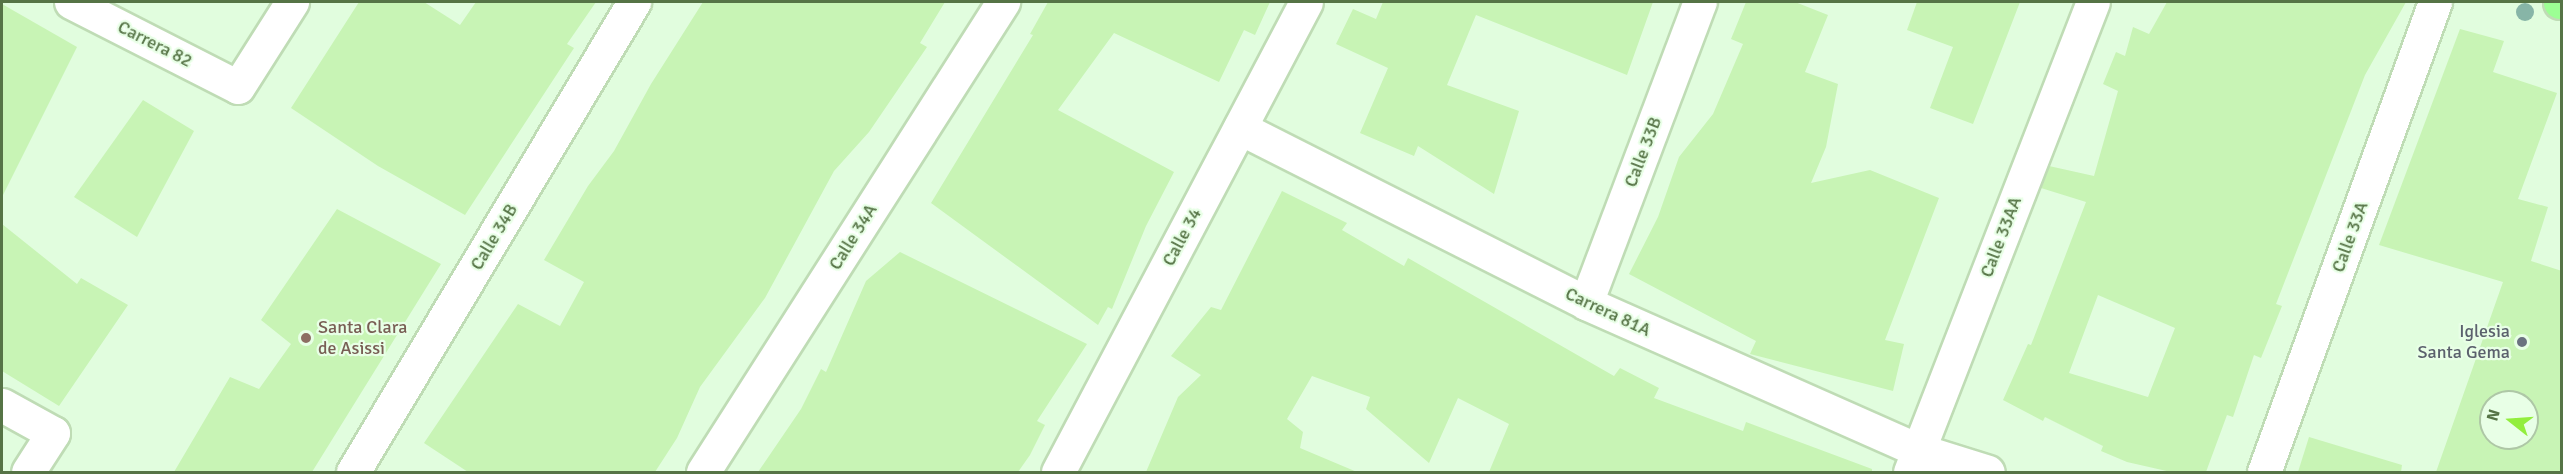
<!DOCTYPE html>
<style>
body{margin:0}
#map{position:relative;width:2563px;height:474px;overflow:hidden;background:#e1fdde;font-family:Signika,sans-serif}
div>[style]{position:absolute}
.building>*{inset:0;background:#c8f4b5}
.roads{filter:drop-shadow(2px 0 #bfdcb5) drop-shadow(-2px 0 #bfdcb5) drop-shadow(0 2px #bfdcb5) drop-shadow(0 -2px #bfdcb5)}
.minor>*{height:33px;margin:-16.5px;padding:0 16.5px;transform-origin:16.5px;border-radius:16.5px;background:#fff}
.primary>*{height:33px;margin:-16.5px;padding:0 16.5px;transform-origin:16.5px;border-radius:16.5px;background:#9cff94}
.trees>*{width:18px;height:18px;margin:-9px;border-radius:50%;background:#87b5a7}
.dots>*{width:16px;height:16px;translate:-50% -50%;box-sizing:border-box;border:3px solid #e8ffe6;border-radius:50%}
span{translate:-50% -50%;white-space:nowrap;text-align:center;line-height:1.15;-webkit-text-stroke:4.5px #e8ffe6;paint-order:stroke}
.street-label{font-size:18px;color:#567446}
.education-label{font-size:18px;color:#785e54}
.left{translate:0 -50%;text-align:left}
.worship-label{font-size:18px;color:#5b616d}
.right{translate:-100% -50%;text-align:right}
.frame{position:absolute;inset:0;border:3px solid #567446;pointer-events:none}
.north{position:absolute;left:2479px;top:390px;width:60px;height:60px;box-sizing:border-box;background:#e8ffe6;border:2px solid #aec7a6;border-radius:50%;rotate:287deg;font-size:16px;font-weight:700;line-height:24px;text-align:center;color:#567446}
.north::after{content:'';display:block;margin:auto;width:21px;height:27px;background:#92ee3d;clip-path:polygon(50% 0,100% 100%,50% 72%,0 100%)}
</style>
<div id="map">
<div class="building">
<i style="clip-path:polygon(359px 2px,424px 2px,460px 25px,476px 2px,596px 2px,567px 44px,574px 48px,465px 215px,378px 166px,291px 108px)"></i>
<i style="clip-path:polygon(703px 2px,945px 2px,920px 43px,927px 47px,869px 132px,834px 171px,765px 298px,700px 387px,677px 438px,655px 472px,468px 472px,424px 443px,518px 304px,560px 326px,584px 282px,544px 260px,588px 186px,614px 151px,651px 84px)"></i>
<i style="clip-path:polygon(1048px 2px,1270px 2px,1255px 35px,1244px 30px,1219px 82px,1114px 33px,1058px 110px,1174px 172px,1146px 226px,1112px 309px,1108px 307px,1098px 325px,931px 203px,1033px 35px,1030px 34px)"></i>
<i style="clip-path:polygon(1383px 2px,1653px 2px,1627px 75px,1476px 15px,1447px 85px,1519px 111px,1494px 194px,1418px 146px,1414px 156px,1360px 133px,1388px 68px,1336px 44px,1353px 9px,1376px 19px)"></i>
<i style="clip-path:polygon(1746px 2px,1795px 2px,1828px 15px,1805px 72px,1838px 84px,1826px 147px,1811px 183px,1870px 170px,1939px 198px,1885px 340px,1904px 344px,1893px 391px,1750px 354px,1756px 341px,1629px 274px,1658px 217px,1679px 157px,1713px 114px,1743px 44px,1731px 39px)"></i>
<i style="clip-path:polygon(1917px 2px,2020px 2px,1973px 124px,1930px 108px,1953px 47px,1907px 30px)"></i>
<i style="clip-path:polygon(evenodd,2167px 2px,2406px 2px,2365px 75px,2276px 304px,2282px 306px,2261px 358px,2254px 355px,2233px 417px,2227px 415px,2206px 472px,2171px 472px,2127px 462px,2101px 451px,2103px 446px,2045px 417px,2043px 421px,2003px 400px,2028px 344px,2031px 345px,2086px 202px,2041px 188px,2049px 166px,2094px 176px,2118px 91px,2103px 84px,2116px 52px,2125px 56px,2133px 27px,2149px 34px,2167px 2px,2098px 295px,2175px 328px,2148px 397px,2069px 373px,2098px 295px)"></i>
<i style="clip-path:polygon(2px 4px,77px 47px,2px 197px)"></i>
<i style="clip-path:polygon(evenodd,2460px 29px,2504px 41px,2493px 72px,2557px 93px,2518px 199px,2548px 207px,2531px 261px,2562px 271px,2562px 472px,2436px 472px,2503px 282px,2379px 245px,2460px 29px,2491px 402px,2527px 402px,2527px 438px,2491px 438px,2491px 402px)"></i>
<i style="clip-path:polygon(143px 100px,194px 131px,137px 237px,74px 197px)"></i>
<i style="clip-path:polygon(1282px 191px,1347px 223px,1342px 230px,1404px 266px,1408px 258px,1614px 376px,1620px 368px,1659px 388px,1654px 398px,1743px 431px,1746px 422px,1872px 469px,1872px 472px,1489px 472px,1509px 424px,1458px 398px,1429px 463px,1366px 409px,1370px 397px,1312px 376px,1287px 419px,1303px 432px,1300px 448px,1357px 472px,1146px 472px,1178px 397px,1201px 375px,1171px 356px,1211px 307px,1221px 310px)"></i>
<i style="clip-path:polygon(337px 209px,441px 264px,312px 472px,174px 472px,230px 377px,259px 389px,291px 344px,261px 320px)"></i>
<i style="clip-path:polygon(2px 224px,77px 284px,81px 278px,128px 305px,59px 406px,2px 371px)"></i>
<i style="clip-path:polygon(900px 252px,1087px 344px,1037px 421px,1045px 425px,1030px 455px,1018px 472px,758px 472px,801px 409px,821px 369px,826px 372px,866px 281px)"></i>
<i style="clip-path:polygon(2309px 437px,2402px 465px,2401px 472px,2298px 472px)"></i>
</div>
<div class="roads">
<div class="minor">
<i style="left:71px;top:2px;width:187px;rotate:27deg"></i>
<i style="left:238px;top:87px;width:101px;rotate:-57.6deg"></i>
<i style="left:1240px;top:128px;width:388px;rotate:26.8deg"></i>
<i style="left:1586px;top:303px;width:363px;rotate:23.9deg"></i>
<i style="left:1918px;top:450px;width:73px;rotate:17.4deg"></i>
<i style="left:1586px;top:303px;width:322px;rotate:-69.3deg"></i>
<i style="left:2px;top:405px;width:58px;rotate:28.8deg"></i>
<i style="left:53px;top:433px;width:46px;rotate:122.7deg"></i>
<i style="left:353px;top:472px;width:548px;rotate:-59.13deg"></i>
<i style="left:703px;top:472px;width:558px;rotate:-57.45deg"></i>
<i style="left:1058px;top:472px;width:531px;rotate:-62.18deg"></i>
<i style="left:1910px;top:472px;width:504px;rotate:-68.73deg"></i>
<i style="left:2264px;top:472px;width:500px;rotate:-70.01deg"></i>
</div>
<div class="primary">
<i style="left:2560px;top:2px;width:2px"></i>
</div>
</div>
<div class="trees">
<i style="left:2525px;top:12px"></i>
</div>
<div class="dots">
<i style="left:306px;top:338px;background:#8d6e63"></i>
<i style="left:2522px;top:342px;background:#6b7280"></i>
</div>
<div class="street-label">
<span style="left:155px;top:44px;rotate:27deg">Carrera 82</span>
<span style="left:1643px;top:152px;rotate:-69deg">Calle 33B</span>
<span style="left:494px;top:237px;rotate:-59deg">Calle 34B</span>
<span style="left:853px;top:237px;rotate:-58deg">Calle 34A</span>
<span style="left:1182px;top:237px;rotate:-62deg">Calle 34</span>
<span style="left:2001px;top:237px;rotate:-69deg">Calle 33AA</span>
<span style="left:2350px;top:237px;rotate:-70deg">Calle 33A</span>
<span style="left:1608px;top:312px;rotate:25deg">Carrera 81A</span>
</div>
<div class="education-label">
<span class="left" style="left:318px;top:338px">Santa Clara<br>de Asissi</span>
</div>
<div class="worship-label">
<span class="right" style="left:2510px;top:342px">Iglesia<br>Santa Gema</span>
</div>
<div class="frame"></div>
<div class="north">N</div>
</div>
